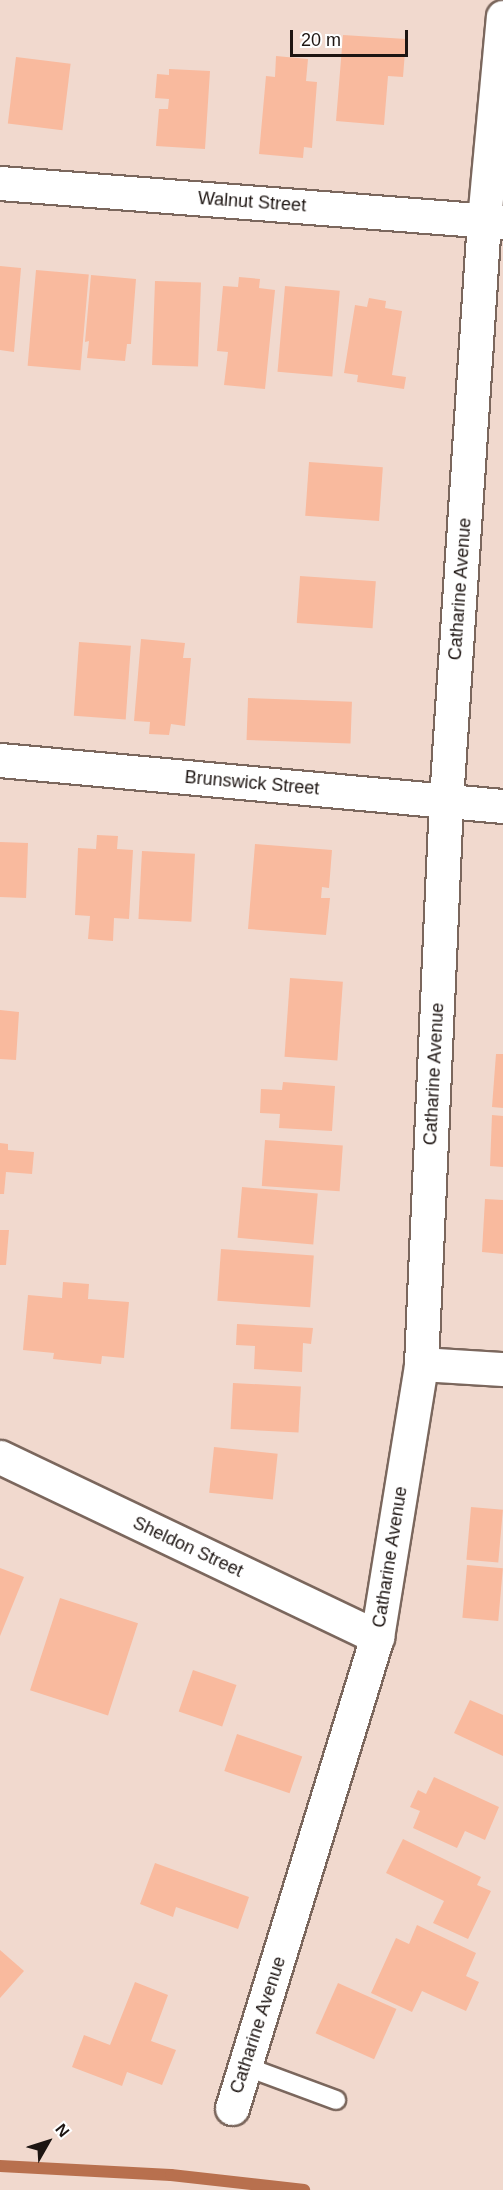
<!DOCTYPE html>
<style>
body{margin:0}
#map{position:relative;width:503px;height:2190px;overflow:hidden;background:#f1d9ce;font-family:Arial,sans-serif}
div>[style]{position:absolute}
.stream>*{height:12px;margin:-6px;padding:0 6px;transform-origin:6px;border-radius:6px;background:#b8704e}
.building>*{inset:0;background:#f9ba9e;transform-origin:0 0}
.roads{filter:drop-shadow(2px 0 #7b675d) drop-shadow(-2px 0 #7b675d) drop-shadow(0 2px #7b675d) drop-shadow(0 -2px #7b675d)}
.lane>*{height:18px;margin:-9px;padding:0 9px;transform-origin:9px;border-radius:9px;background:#fff}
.street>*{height:33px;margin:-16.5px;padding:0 16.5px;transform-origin:16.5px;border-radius:16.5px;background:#fff}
span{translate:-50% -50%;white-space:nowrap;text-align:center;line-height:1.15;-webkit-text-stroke:4.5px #fff;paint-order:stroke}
.street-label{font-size:18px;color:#1d1512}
.north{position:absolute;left:18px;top:2112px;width:60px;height:60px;-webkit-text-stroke:4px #fff;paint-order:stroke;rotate:51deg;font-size:16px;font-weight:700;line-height:24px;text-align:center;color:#1d1512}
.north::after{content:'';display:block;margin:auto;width:21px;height:27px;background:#1d1512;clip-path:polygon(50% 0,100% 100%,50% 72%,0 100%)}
.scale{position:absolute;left:290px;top:30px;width:118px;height:27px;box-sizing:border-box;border:3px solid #1d1512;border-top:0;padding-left:8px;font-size:18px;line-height:21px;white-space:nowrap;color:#1d1512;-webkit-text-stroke:4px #fff;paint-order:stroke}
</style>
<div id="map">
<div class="stream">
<i style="left:0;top:2166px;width:171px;rotate:3deg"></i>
<i style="left:171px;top:2175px;width:134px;rotate:6.4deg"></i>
</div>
<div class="building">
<i style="clip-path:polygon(343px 35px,406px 39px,403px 77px,388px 76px,384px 125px,336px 121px)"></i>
<i style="clip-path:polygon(276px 56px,308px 59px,306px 81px,317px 82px,312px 148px,304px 147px,303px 158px,259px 154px,266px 76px,275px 77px)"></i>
<i style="left:16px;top:57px;width:55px;height:67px;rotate:7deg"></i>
<i style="clip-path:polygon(169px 69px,210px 71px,205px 149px,156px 146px,159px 109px,168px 109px,169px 99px,155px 98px,157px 74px,169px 75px)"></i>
<i style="clip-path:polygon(0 266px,21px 268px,14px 352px,0 350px)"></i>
<i style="left:36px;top:270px;width:53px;height:96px;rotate:5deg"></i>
<i style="clip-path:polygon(91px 275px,136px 279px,131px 344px,127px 344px,125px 361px,87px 358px,89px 341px,85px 342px)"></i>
<i style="clip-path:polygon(239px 277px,260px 279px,259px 288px,275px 290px,265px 389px,224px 385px,228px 352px,217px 351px,223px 286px,238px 287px)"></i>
<i style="left:155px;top:281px;width:46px;height:84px;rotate:2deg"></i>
<i style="left:285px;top:286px;width:55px;height:86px;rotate:5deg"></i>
<i style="clip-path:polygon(369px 298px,386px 301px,385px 308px,402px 311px,392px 375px,406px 377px,404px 389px,357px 382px,358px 375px,344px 373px,355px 305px,367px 307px)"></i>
<i style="left:309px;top:462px;width:74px;height:54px;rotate:4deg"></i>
<i style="left:300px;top:576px;width:76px;height:47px;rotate:4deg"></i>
<i style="clip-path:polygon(141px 639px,185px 643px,183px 658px,191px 658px,185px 726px,171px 724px,169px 735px,149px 734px,150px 722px,134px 721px)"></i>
<i style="left:79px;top:642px;width:52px;height:74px;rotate:4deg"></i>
<i style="left:248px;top:698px;width:104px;height:42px;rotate:2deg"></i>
<i style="clip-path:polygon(97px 835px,118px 836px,117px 849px,133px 850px,129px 919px,114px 918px,113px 941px,88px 939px,90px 916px,75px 915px,78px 848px,96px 849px)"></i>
<i style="left:0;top:842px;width:28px;height:55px;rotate:2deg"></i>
<i style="clip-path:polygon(255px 844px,332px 850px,329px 888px,322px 887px,321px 898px,330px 898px,326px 935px,248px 929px)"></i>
<i style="left:142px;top:851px;width:53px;height:68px;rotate:3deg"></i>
<i style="left:290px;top:978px;width:53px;height:79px;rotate:4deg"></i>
<i style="clip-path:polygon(0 1010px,19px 1012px,16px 1060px,0 1059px)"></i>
<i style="clip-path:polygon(496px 1054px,503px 1054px,503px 1108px,492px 1107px)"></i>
<i style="clip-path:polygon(283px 1082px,335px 1086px,332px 1131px,279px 1128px,280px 1114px,260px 1113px,261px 1089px,282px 1090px)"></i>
<i style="clip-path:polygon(492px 1115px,503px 1116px,503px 1167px,490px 1166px)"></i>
<i style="left:265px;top:1140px;width:78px;height:46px;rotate:4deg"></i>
<i style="clip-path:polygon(0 1143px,8px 1144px,8px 1150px,34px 1152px,32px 1174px,6px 1172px,4px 1194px,0 1194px)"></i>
<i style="left:242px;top:1187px;width:76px;height:51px;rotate:5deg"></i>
<i style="clip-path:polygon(485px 1199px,503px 1200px,503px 1254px,482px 1252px)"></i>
<i style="clip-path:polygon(0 1230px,9px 1230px,6px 1265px,0 1265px)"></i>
<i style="left:221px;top:1249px;width:93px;height:52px;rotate:4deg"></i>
<i style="clip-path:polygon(63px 1282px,89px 1284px,88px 1299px,129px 1302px,124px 1358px,102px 1356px,101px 1364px,53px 1359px,54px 1353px,23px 1350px,28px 1295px,62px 1298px)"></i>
<i style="clip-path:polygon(237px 1324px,313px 1328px,311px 1344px,303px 1343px,302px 1372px,254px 1369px,255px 1346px,236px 1345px)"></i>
<i style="left:233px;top:1383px;width:68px;height:46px;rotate:3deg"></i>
<i style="left:214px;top:1447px;width:64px;height:46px;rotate:6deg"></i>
<i style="left:471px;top:1507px;width:32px;height:53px;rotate:5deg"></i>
<i style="left:467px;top:1565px;width:36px;height:53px;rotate:5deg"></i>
<i style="clip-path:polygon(0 1568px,24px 1577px,0 1636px)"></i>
<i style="left:60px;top:1598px;width:82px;height:97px;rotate:18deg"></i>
<i style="left:193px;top:1670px;width:46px;height:44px;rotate:19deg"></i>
<i style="clip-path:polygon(470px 1700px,503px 1715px,503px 1756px,454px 1733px)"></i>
<i style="left:237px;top:1734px;width:69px;height:39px;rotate:19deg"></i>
<i style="clip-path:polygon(434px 1777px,499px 1807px,485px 1840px,465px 1831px,457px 1848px,413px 1828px,420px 1811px,410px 1807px,418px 1790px,426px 1794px)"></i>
<i style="clip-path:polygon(403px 1839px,481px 1877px,477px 1885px,491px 1891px,468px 1939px,433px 1923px,444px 1901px,386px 1873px)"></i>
<i style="clip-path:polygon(155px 1863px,249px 1897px,238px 1929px,176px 1907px,173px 1917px,140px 1904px)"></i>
<i style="clip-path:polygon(417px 1925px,476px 1953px,466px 1976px,479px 1982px,466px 2011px,422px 1991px,412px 2012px,371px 1993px,396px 1938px,409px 1944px)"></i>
<i style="clip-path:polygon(0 1950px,24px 1971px,0 1998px)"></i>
<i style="clip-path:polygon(135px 1982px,168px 1995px,151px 2041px,176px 2050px,162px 2085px,127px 2072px,122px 2086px,72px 2067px,84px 2035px,110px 2045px)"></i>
<i style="left:338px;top:1983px;width:64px;height:55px;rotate:24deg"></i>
</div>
<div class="roads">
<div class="lane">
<i style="left:247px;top:2067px;width:95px;rotate:20.3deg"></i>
</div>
<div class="street">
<i style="left:0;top:183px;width:505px;rotate:4.43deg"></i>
<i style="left:0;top:760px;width:505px;rotate:5.23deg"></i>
<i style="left:421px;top:1364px;width:82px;rotate:3.5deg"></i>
<i style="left:0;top:1457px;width:418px;rotate:25.5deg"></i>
<i style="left:232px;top:2108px;width:493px;rotate:-72.9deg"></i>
<i style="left:377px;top:1637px;width:277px;rotate:-80.8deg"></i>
<i style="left:421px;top:1364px;width:565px;rotate:-87.46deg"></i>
<i style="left:446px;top:800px;width:581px;rotate:-86.25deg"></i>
<i style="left:484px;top:220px;width:204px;rotate:-84.7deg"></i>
</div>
</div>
<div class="street-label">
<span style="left:252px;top:202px;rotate:4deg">Walnut Street</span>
<span style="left:460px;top:589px;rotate:-86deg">Catharine Avenue</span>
<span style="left:252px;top:783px;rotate:5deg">Brunswick Street</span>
<span style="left:434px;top:1074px;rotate:-87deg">Catharine Avenue</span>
<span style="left:188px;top:1547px;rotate:25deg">Sheldon Street</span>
<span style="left:390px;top:1557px;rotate:-81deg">Catharine Avenue</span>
<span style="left:258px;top:2025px;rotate:-72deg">Catharine Avenue</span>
</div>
<div class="north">N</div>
<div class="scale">20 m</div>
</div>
